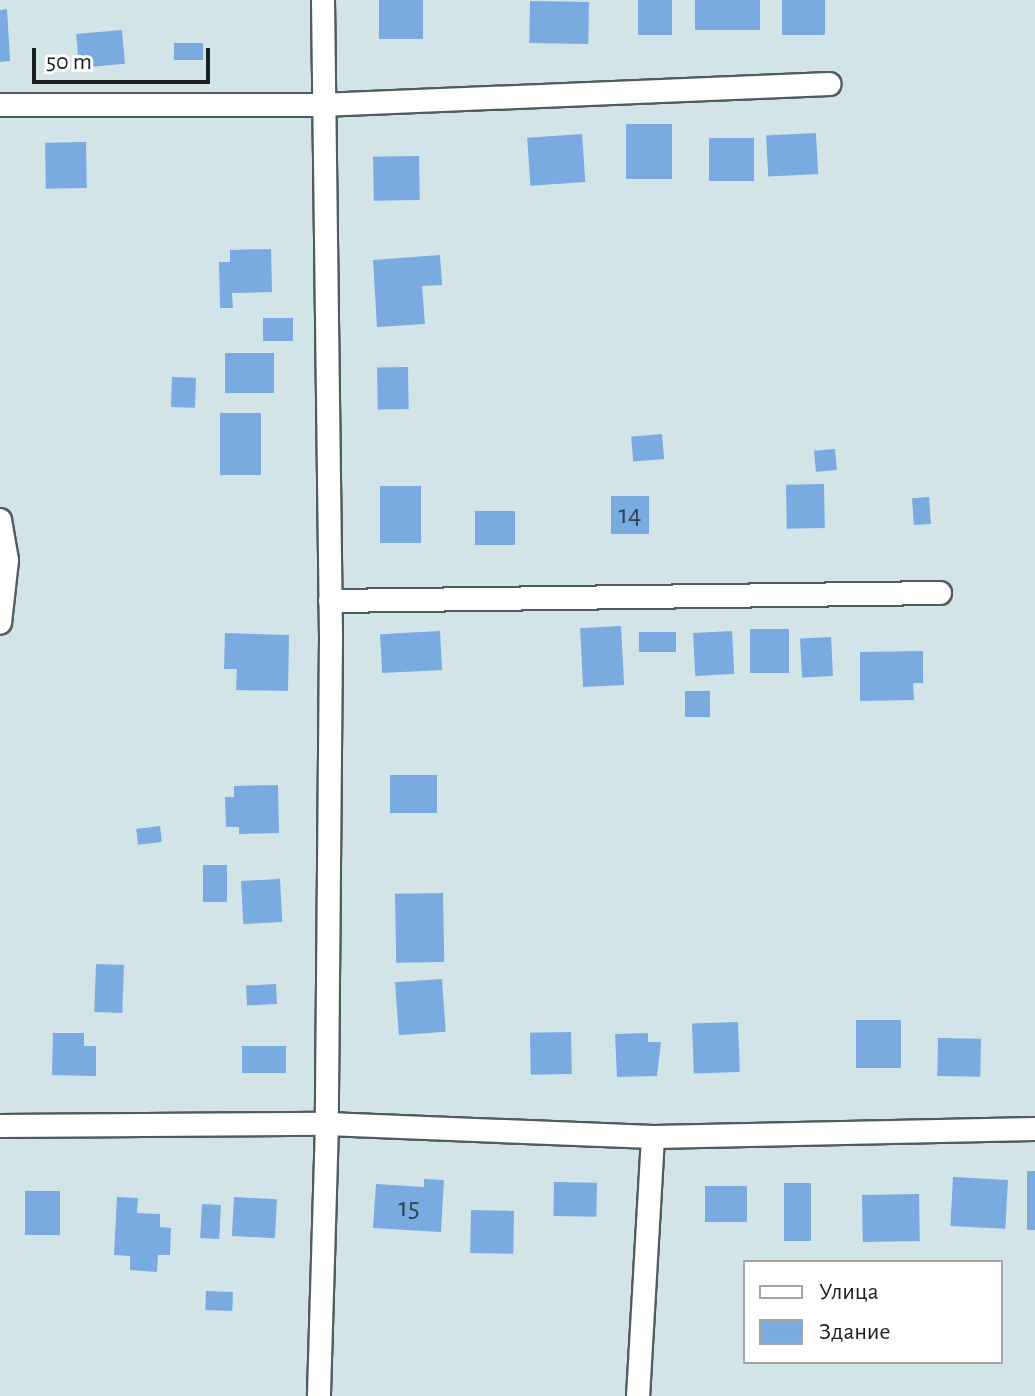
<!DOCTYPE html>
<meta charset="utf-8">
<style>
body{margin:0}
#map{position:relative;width:1035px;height:1396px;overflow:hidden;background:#d3e4e9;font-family:"Alegreya Sans",sans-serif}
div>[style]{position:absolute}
.building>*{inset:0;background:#79aae0;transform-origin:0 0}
.roads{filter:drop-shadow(2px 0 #4e5d61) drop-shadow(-2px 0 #4e5d61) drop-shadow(0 2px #4e5d61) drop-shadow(0 -2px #4e5d61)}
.minor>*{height:22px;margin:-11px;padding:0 11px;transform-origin:11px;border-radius:11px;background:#fff}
span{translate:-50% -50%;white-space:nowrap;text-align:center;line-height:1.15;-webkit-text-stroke:6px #fff;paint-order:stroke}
.number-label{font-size:28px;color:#324252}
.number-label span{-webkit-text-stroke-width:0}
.legend{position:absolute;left:743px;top:1260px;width:260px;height:104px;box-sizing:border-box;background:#fff;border:2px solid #a3a6a7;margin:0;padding:10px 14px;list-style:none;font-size:24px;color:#1a2022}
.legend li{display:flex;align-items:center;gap:16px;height:40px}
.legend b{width:40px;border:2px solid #a3a6a7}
.scale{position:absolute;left:32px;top:48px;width:178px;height:36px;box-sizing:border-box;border:4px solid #1a2022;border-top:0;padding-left:10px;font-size:24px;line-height:28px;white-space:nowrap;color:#1a2022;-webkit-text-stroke:6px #fff;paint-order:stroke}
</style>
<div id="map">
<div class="building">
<i style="left:379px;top:0;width:44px;height:39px"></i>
<i style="left:638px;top:0;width:34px;height:35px"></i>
<i style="left:695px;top:0;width:65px;height:30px"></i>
<i style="left:782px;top:0;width:43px;height:35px"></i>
<i style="left:530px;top:1px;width:59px;height:42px;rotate:1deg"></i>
<i style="clip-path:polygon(7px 9px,10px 61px,0 62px,0 10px)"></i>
<i style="left:122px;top:30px;width:34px;height:46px;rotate:85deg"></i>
<i style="left:203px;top:43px;width:17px;height:29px;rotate:90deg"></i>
<i style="left:626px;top:124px;width:46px;height:55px"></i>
<i style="left:816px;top:133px;width:41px;height:50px;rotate:87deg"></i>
<i style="left:582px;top:134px;width:48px;height:55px;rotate:86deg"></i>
<i style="left:754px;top:138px;width:43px;height:45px;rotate:90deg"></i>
<i style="left:86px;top:142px;width:46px;height:41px;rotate:89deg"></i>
<i style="left:419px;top:156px;width:44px;height:46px;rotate:89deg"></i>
<i style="clip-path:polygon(271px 249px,272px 292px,232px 293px,233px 308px,220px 308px,219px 262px,230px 262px,230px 250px)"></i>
<i style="clip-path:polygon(440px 255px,442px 285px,422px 286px,425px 324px,377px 327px,373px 260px)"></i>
<i style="left:293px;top:318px;width:23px;height:30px;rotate:90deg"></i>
<i style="left:225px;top:353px;width:49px;height:40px"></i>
<i style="left:408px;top:367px;width:42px;height:31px;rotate:89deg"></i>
<i style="left:172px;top:377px;width:24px;height:30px;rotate:2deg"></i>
<i style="left:220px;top:413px;width:41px;height:62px"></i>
<i style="left:662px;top:434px;width:25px;height:31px;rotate:85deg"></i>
<i style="left:835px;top:449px;width:21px;height:21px;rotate:85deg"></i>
<i style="left:824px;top:484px;width:44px;height:38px;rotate:89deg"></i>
<i style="left:380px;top:486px;width:41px;height:57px"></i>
<i style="left:649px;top:496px;width:38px;height:38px;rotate:90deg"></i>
<i style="left:929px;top:497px;width:27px;height:17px;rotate:86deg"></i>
<i style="left:475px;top:511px;width:40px;height:34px"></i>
<i style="left:621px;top:626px;width:59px;height:41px;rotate:87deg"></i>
<i style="left:750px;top:629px;width:39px;height:44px"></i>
<i style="left:440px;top:631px;width:39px;height:60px;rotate:87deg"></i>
<i style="left:732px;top:631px;width:43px;height:39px;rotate:87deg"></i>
<i style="left:676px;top:632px;width:20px;height:37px;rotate:90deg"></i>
<i style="clip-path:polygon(225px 633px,289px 635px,288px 691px,236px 690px,237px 669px,224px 669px)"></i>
<i style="left:831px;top:637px;width:39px;height:31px;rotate:87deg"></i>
<i style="clip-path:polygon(923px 651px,923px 683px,913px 683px,914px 700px,860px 701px,860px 652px)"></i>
<i style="left:710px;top:691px;width:26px;height:25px;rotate:90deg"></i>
<i style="left:437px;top:775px;width:38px;height:47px;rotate:90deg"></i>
<i style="clip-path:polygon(278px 785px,279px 833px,239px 834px,239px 827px,226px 827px,225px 797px,234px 797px,234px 786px)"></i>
<i style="left:160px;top:826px;width:16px;height:24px;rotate:83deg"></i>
<i style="left:203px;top:865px;width:24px;height:37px"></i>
<i style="left:280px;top:879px;width:43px;height:39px;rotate:87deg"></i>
<i style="left:443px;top:893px;width:69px;height:48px;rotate:89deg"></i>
<i style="left:96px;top:964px;width:28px;height:48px;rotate:2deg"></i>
<i style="left:442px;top:979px;width:53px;height:47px;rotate:86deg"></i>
<i style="left:276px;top:984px;width:20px;height:30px;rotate:87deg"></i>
<i style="left:856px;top:1020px;width:45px;height:48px"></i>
<i style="left:738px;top:1022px;width:50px;height:46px;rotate:88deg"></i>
<i style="left:571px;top:1032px;width:42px;height:41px;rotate:89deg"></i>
<i style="clip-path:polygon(53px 1033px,84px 1033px,84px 1046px,96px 1046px,96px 1076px,52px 1075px)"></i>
<i style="clip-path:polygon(648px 1033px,648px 1042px,661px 1042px,657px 1076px,617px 1077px,615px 1034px)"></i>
<i style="left:938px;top:1038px;width:43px;height:38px;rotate:1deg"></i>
<i style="left:286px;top:1046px;width:27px;height:44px;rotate:90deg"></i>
<i style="left:1027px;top:1171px;width:8px;height:59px"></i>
<i style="left:953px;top:1177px;width:55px;height:49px;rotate:3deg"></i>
<i style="clip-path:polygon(424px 1179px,444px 1180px,441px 1232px,373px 1228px,376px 1184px,424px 1187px)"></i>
<i style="left:554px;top:1182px;width:43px;height:34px;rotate:1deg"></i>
<i style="left:784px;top:1183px;width:27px;height:58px"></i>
<i style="left:705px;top:1186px;width:42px;height:36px"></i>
<i style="left:25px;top:1191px;width:35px;height:44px"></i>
<i style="left:919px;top:1194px;width:47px;height:57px;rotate:89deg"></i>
<i style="clip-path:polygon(117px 1197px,138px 1198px,137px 1213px,160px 1214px,160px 1227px,171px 1228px,170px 1255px,158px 1255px,157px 1272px,130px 1270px,130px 1256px,114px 1255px)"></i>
<i style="left:234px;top:1197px;width:43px;height:39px;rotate:3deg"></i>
<i style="left:202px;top:1204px;width:19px;height:34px;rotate:3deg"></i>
<i style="left:471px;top:1210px;width:43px;height:43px;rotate:1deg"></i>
<i style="left:206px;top:1291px;width:27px;height:19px;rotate:2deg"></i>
</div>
<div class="roads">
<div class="minor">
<i style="left:323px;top:0;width:638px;rotate:89.28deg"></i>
<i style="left:331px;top:638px;width:486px;rotate:90.5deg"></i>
<i style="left:327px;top:1124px;width:326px;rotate:2.3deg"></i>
<i style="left:653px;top:1137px;width:259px;rotate:93.3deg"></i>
<i style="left:0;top:105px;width:321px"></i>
<i style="left:321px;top:105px;width:509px;rotate:-2.36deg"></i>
<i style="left:0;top:520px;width:41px;rotate:80.1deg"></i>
<i style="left:7px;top:560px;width:63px;rotate:96.3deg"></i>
<i style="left:330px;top:601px;width:610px;rotate:-0.75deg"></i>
<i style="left:0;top:1126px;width:327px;rotate:-0.4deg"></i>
<i style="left:327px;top:1124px;width:272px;rotate:91.7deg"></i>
<i style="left:653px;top:1137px;width:382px;rotate:-1.2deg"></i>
</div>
</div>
<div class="number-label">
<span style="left:630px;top:515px">14</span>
<span style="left:409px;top:1208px">15</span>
</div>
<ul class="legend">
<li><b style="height:10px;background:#fff"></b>Улица</li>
<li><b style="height:22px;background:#79aae0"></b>Здание</li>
</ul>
<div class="scale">50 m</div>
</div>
